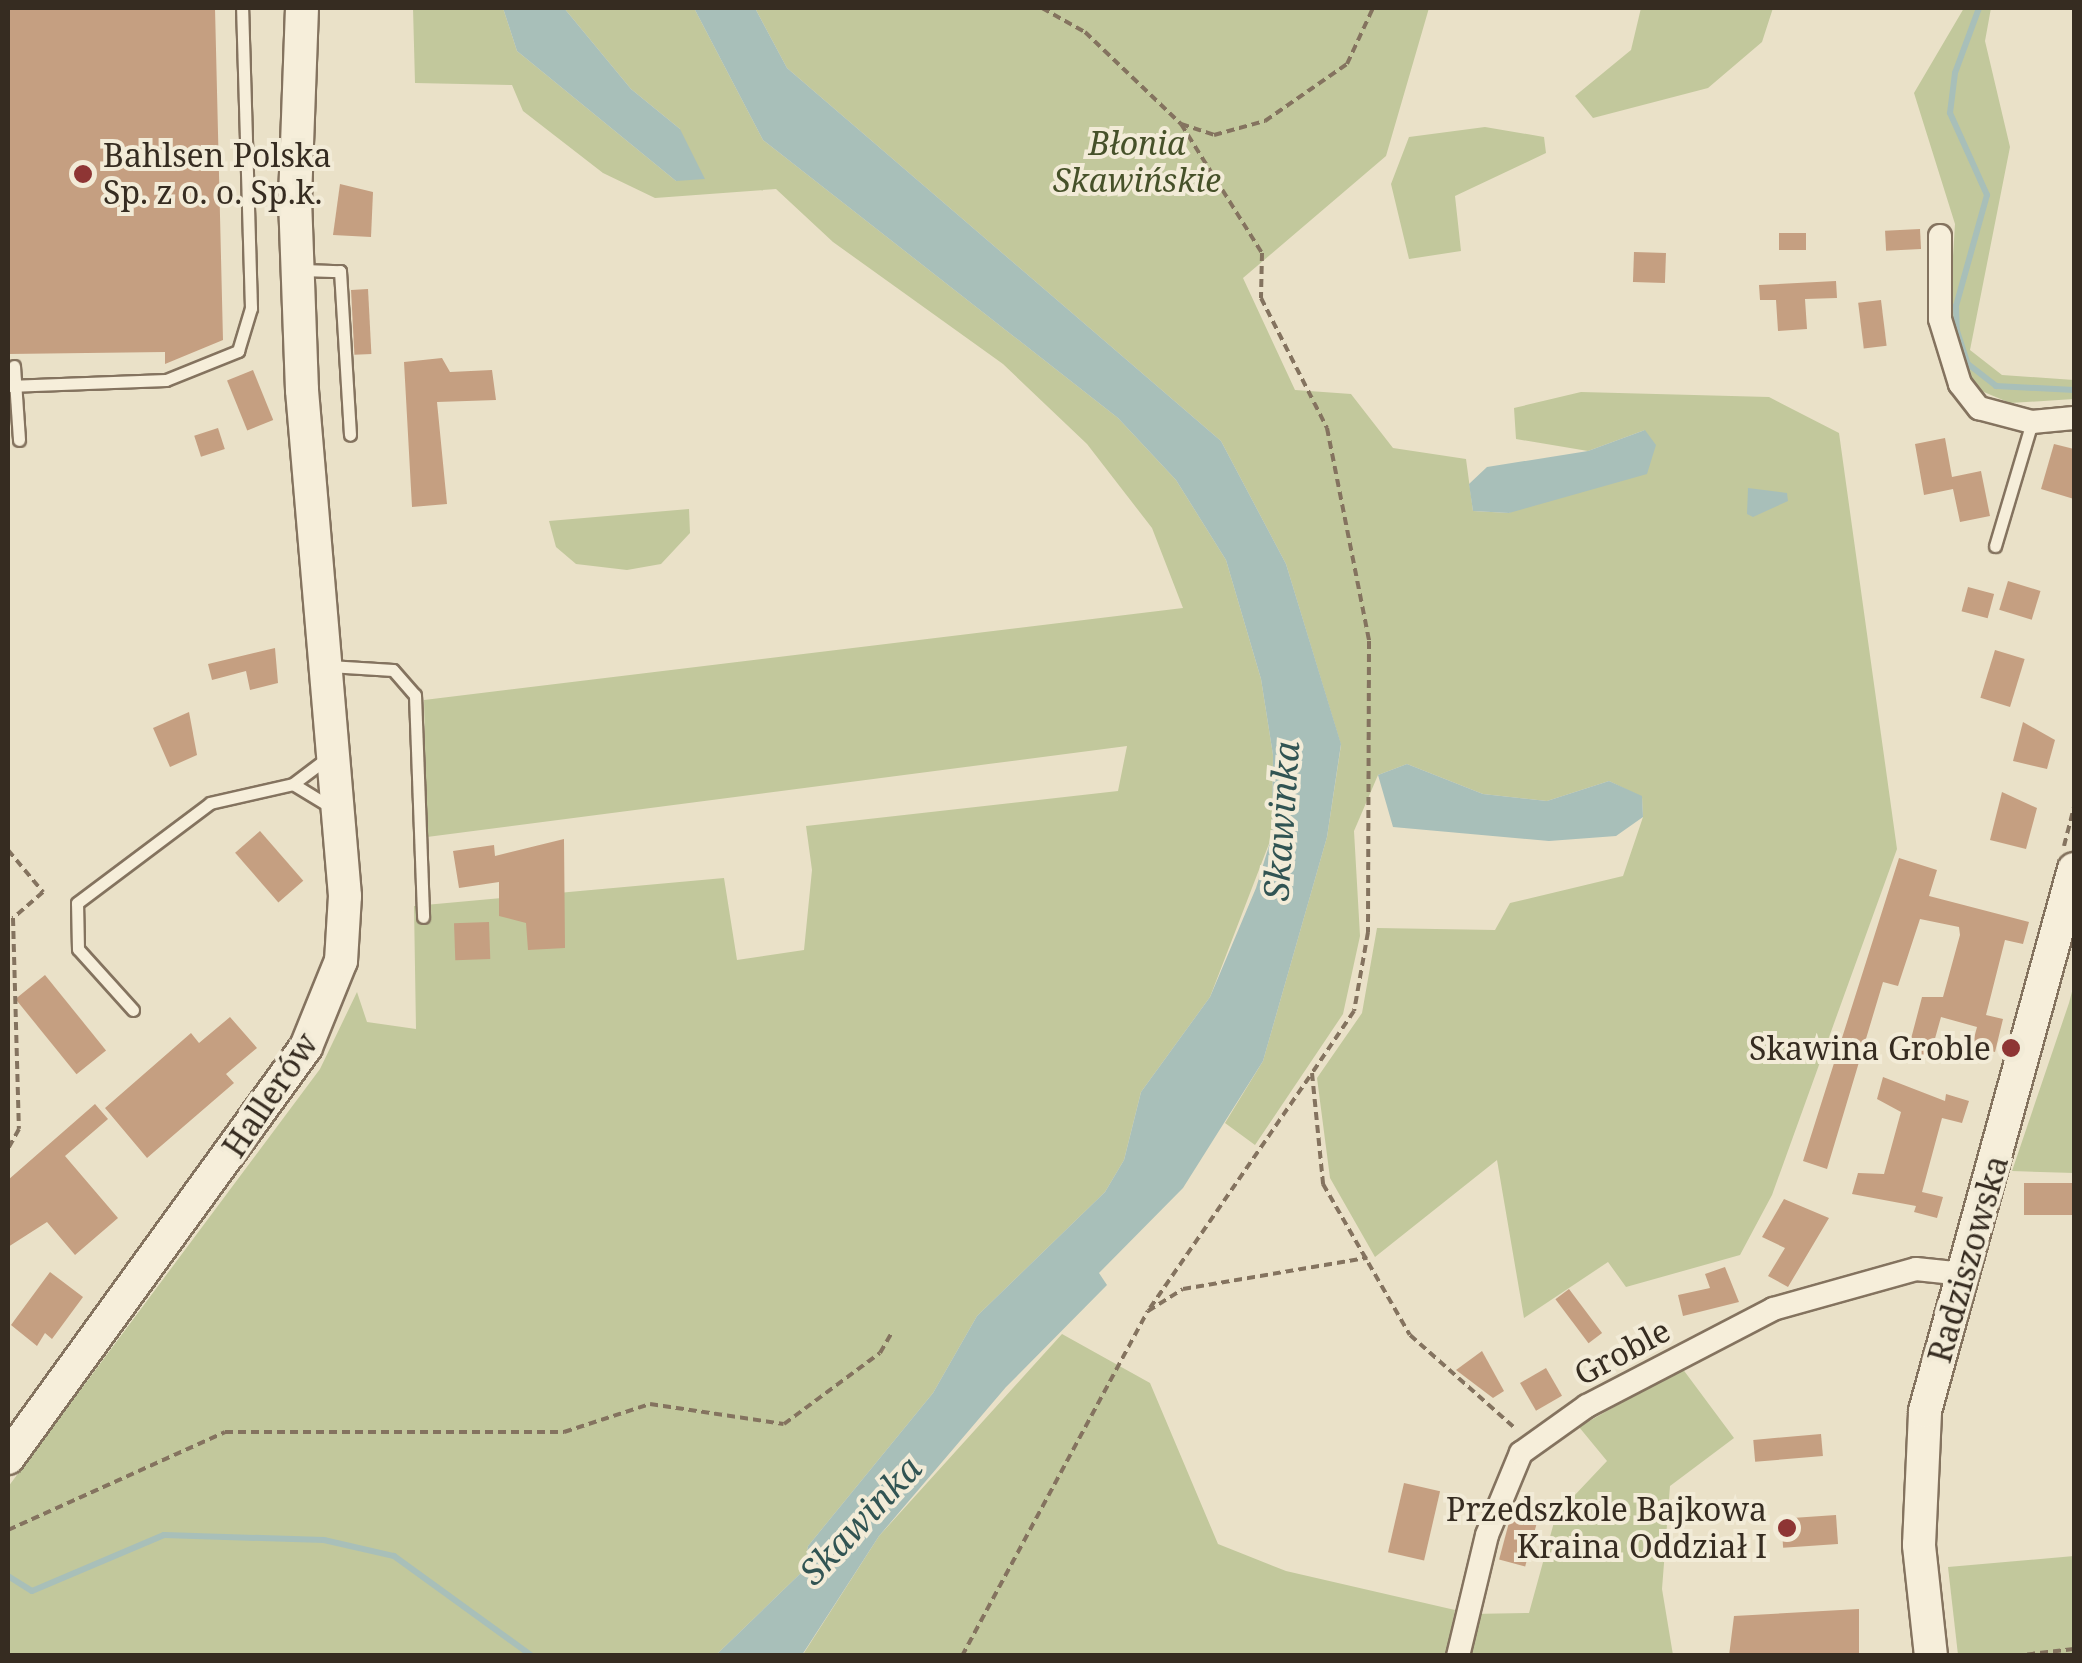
<!DOCTYPE html>
<meta charset="utf-8">
<style>
body{margin:0}
#map{position:relative;width:2082px;height:1663px;overflow:hidden;background:#eae1c8;font-family:"Noto Serif",serif}
div>[style]{position:absolute}
.green>*{inset:0;background:#c2c89c}
.water>*{inset:0;background:#a8bfb9}
.stream>*{height:6px;margin:-3px;padding:0 3px;transform-origin:3px;border-radius:3px;background:#a8bfb9}
.building>*{inset:0;background:#c59f81;transform-origin:0 0}
.path>*{height:4px;margin-top:-2px;transform-origin:0;background:repeating-linear-gradient(90deg,#84735f 0 8px,transparent 0 13px)}
.roads{filter:drop-shadow(2px 0 #84735f) drop-shadow(-2px 0 #84735f) drop-shadow(0 2px #84735f) drop-shadow(0 -2px #84735f)}
.lane>*{height:11px;margin:-5.5px;padding:0 5.5px;transform-origin:5.5px;border-radius:5.5px;background:#f6eeda}
.street>*{height:22px;margin:-11px;padding:0 11px;transform-origin:11px;border-radius:11px;background:#f6eeda}
.secondary>*{height:32px;margin:-16px;padding:0 16px;transform-origin:16px;border-radius:16px;background:#f6eeda}
.dots>*{width:28px;height:28px;translate:-50% -50%;box-sizing:border-box;border:5px solid #f2ebd7;border-radius:50%}
span{translate:-50% -50%;white-space:nowrap;text-align:center;line-height:1.15;-webkit-text-stroke:8px #f2ebd7;paint-order:stroke}
.park-label{font-size:32px;color:#465129;font-style:italic}
.poi-label{font-size:32px;color:#362c21}
.left{translate:0 -50%;text-align:left}
.right{translate:-100% -50%;text-align:right}
.street-label{font-size:32px;color:#362c21}
.water-label{font-size:35px;color:#315453;font-style:italic}
.frame{position:absolute;inset:0;border:10px solid #362c21;pointer-events:none}
</style>
<div id="map">
<div class="green">
<i style="clip-path:polygon(413px 8px,503px 8px,517px 51px,676px 181px,680px 129px,631px 89px,564px 8px,694px 8px,763px 140px,1118px 418px,1176px 480px,1226px 560px,1261px 679px,1273px 755px,1272px 836px,1210px 997px,1141px 1092px,1124px 1160px,1105px 1192px,977px 1316px,933px 1393px,808px 1546px,804px 1570px,716px 1655px,8px 1655px,8px 1487px,320px 1069px,357px 992px,367px 1022px,416px 1029px,414px 906px,724px 878px,737px 960px,804px 950px,812px 870px,806px 826px,1118px 791px,1127px 746px,427px 837px,424px 700px,1183px 608px,1152px 528px,1087px 444px,1003px 364px,833px 242px,776px 189px,655px 198px,603px 173px,523px 111px,512px 85px,415px 83px)"></i>
<i style="clip-path:polygon(755px 8px,1429px 8px,1386px 156px,1243px 278px,1295px 390px,1351px 394px,1393px 448px,1466px 459px,1473px 511px,1509px 513px,1645px 430px,1588px 451px,1516px 439px,1514px 408px,1581px 392px,1769px 397px,1839px 433px,1897px 849px,1772px 1195px,1740px 1255px,1626px 1287px,1608px 1262px,1524px 1318px,1497px 1160px,1375px 1257px,1330px 1178px,1317px 1078px,1362px 1013px,1377px 928px,1495px 930px,1510px 903px,1623px 876px,1643px 817px,1642px 797px,1609px 781px,1547px 801px,1483px 794px,1407px 764px,1378px 775px,1354px 831px,1360px 936px,1343px 1014px,1255px 1145px,1225px 1123px,1263px 1061px,1327px 837px,1341px 745px,1286px 564px,1221px 441px,787px 68px)"></i>
<i style="clip-path:polygon(1641px 8px,1773px 8px,1762px 42px,1708px 88px,1593px 118px,1575px 96px,1631px 50px)"></i>
<i style="clip-path:polygon(1964px 8px,1991px 8px,1985px 41px,2010px 147px,1970px 350px,2002px 375px,2074px 380px,2074px 399px,2010px 403px,1972px 387px,1947px 352px,1955px 224px,1914px 93px)"></i>
<i style="clip-path:polygon(1485px 127px,1544px 137px,1546px 153px,1455px 196px,1461px 251px,1409px 259px,1391px 184px,1409px 137px)"></i>
<i style="clip-path:polygon(689px 509px,690px 533px,661px 564px,627px 570px,576px 564px,556px 547px,549px 521px)"></i>
<i style="clip-path:polygon(2074px 984px,2074px 1173px,2012px 1171px,2069px 1003px)"></i>
<i style="clip-path:polygon(1062px 1334px,1150px 1383px,1218px 1544px,1286px 1571px,1455px 1610px,1446px 1655px,802px 1656px,879px 1536px)"></i>
<i style="clip-path:polygon(1682px 1368px,1734px 1438px,1670px 1486px,1662px 1589px,1673px 1655px,1467px 1656px,1471px 1614px,1529px 1613px,1556px 1515px,1607px 1461px,1579px 1427px)"></i>
<i style="clip-path:polygon(2074px 1556px,2074px 1655px,1958px 1655px,1948px 1567px)"></i>
</div>
<div class="water">
<i style="clip-path:polygon(503px 8px,564px 8px,631px 89px,680px 129px,705px 179px,676px 181px,517px 51px)"></i>
<i style="clip-path:polygon(694px 8px,755px 8px,787px 68px,1221px 441px,1286px 564px,1341px 744px,1327px 837px,1263px 1061px,1183px 1188px,1099px 1273px,1107px 1285px,1006px 1387px,879px 1536px,802px 1655px,716px 1655px,804px 1570px,808px 1546px,933px 1393px,977px 1316px,1105px 1192px,1124px 1160px,1141px 1092px,1210px 997px,1256px 888px,1272px 836px,1273px 755px,1261px 679px,1226px 560px,1176px 480px,1118px 418px,763px 140px)"></i>
<i style="clip-path:polygon(1645px 430px,1656px 445px,1647px 474px,1509px 513px,1473px 511px,1469px 484px,1487px 467px,1588px 451px)"></i>
<i style="clip-path:polygon(1748px 488px,1787px 493px,1788px 501px,1753px 517px,1747px 514px)"></i>
<i style="clip-path:polygon(1407px 764px,1483px 794px,1547px 801px,1609px 781px,1642px 796px,1643px 817px,1616px 836px,1549px 841px,1393px 827px,1378px 775px)"></i>
</div>
<div class="stream">
<i style="left:1979px;top:8px;width:69px;rotate:110.3deg"></i>
<i style="left:1955px;top:73px;width:40px;rotate:97.1deg"></i>
<i style="left:1950px;top:113px;width:90px;rotate:65.7deg"></i>
<i style="left:1987px;top:195px;width:115px;rotate:105.6deg"></i>
<i style="left:1956px;top:306px;width:25px;rotate:88deg"></i>
<i style="left:1957px;top:331px;width:35px;rotate:72deg"></i>
<i style="left:1968px;top:364px;width:36px;rotate:38deg"></i>
<i style="left:1996px;top:386px;width:78px;rotate:2.9deg"></i>
<i style="left:8px;top:1576px;width:28px;rotate:32deg"></i>
<i style="left:32px;top:1591px;width:143px;rotate:-23deg"></i>
<i style="left:164px;top:1535px;width:160px;rotate:1.8deg"></i>
<i style="left:324px;top:1540px;width:72px;rotate:12.9deg"></i>
<i style="left:394px;top:1556px;width:170px;rotate:35.9deg"></i>
</div>
<div class="building">
<i style="clip-path:polygon(8px 8px,215px 8px,223px 340px,165px 364px,165px 352px,8px 354px)"></i>
<i style="clip-path:polygon(340px 184px,373px 192px,371px 237px,333px 235px)"></i>
<i style="left:1920px;top:229px;width:20px;height:35px;rotate:87deg"></i>
<i style="left:1779px;top:233px;width:27px;height:17px"></i>
<i style="left:1634px;top:252px;width:32px;height:30px;rotate:2deg"></i>
<i style="clip-path:polygon(1836px 281px,1837px 298px,1805px 299px,1807px 329px,1778px 331px,1776px 300px,1760px 300px,1759px 285px)"></i>
<i style="left:368px;top:289px;width:65px;height:17px;rotate:87deg"></i>
<i style="left:1881px;top:300px;width:46px;height:23px;rotate:83deg"></i>
<i style="clip-path:polygon(442px 358px,450px 372px,492px 370px,496px 400px,437px 402px,447px 504px,412px 507px,404px 362px)"></i>
<i style="left:253px;top:370px;width:54px;height:28px;rotate:68deg"></i>
<i style="left:218px;top:428px;width:22px;height:25px;rotate:72deg"></i>
<i style="clip-path:polygon(1945px 438px,1952px 477px,1981px 471px,1990px 516px,1960px 522px,1953px 489px,1924px 495px,1915px 444px)"></i>
<i style="clip-path:polygon(2054px 444px,2074px 449px,2074px 499px,2041px 489px)"></i>
<i style="left:2008px;top:581px;width:34px;height:30px;rotate:17deg"></i>
<i style="left:1968px;top:587px;width:27px;height:25px;rotate:15deg"></i>
<i style="clip-path:polygon(275px 648px,278px 683px,250px 690px,246px 671px,212px 680px,208px 664px)"></i>
<i style="left:1995px;top:650px;width:31px;height:50px;rotate:17deg"></i>
<i style="clip-path:polygon(189px 712px,197px 755px,170px 767px,153px 728px)"></i>
<i style="clip-path:polygon(2023px 722px,2055px 740px,2047px 769px,2013px 761px)"></i>
<i style="clip-path:polygon(2002px 792px,2037px 808px,2026px 849px,1990px 840px)"></i>
<i style="left:260px;top:831px;width:66px;height:33px;rotate:49deg"></i>
<i style="clip-path:polygon(564px 839px,565px 948px,528px 950px,526px 923px,499px 916px,499px 882px,459px 888px,453px 851px,494px 845px,495px 856px)"></i>
<i style="clip-path:polygon(1899px 858px,1937px 870px,1929px 896px,2029px 922px,2023px 944px,2005px 940px,1986px 1015px,2003px 1019px,1995px 1052px,1972px 1046px,1977px 1027px,1941px 1017px,1929px 1060px,1907px 1054px,1922px 997px,1943px 997px,1960px 935px,1959px 927px,1920px 919px,1898px 986px,1883px 982px,1827px 1169px,1803px 1161px)"></i>
<i style="left:489px;top:922px;width:37px;height:35px;rotate:88deg"></i>
<i style="left:45px;top:975px;width:97px;height:38px;rotate:51deg"></i>
<i style="clip-path:polygon(230px 1017px,257px 1048px,226px 1074px,234px 1083px,147px 1158px,105px 1108px,191px 1033px,199px 1043px)"></i>
<i style="clip-path:polygon(1883px 1077px,1945px 1101px,1946px 1094px,1969px 1101px,1962px 1123px,1942px 1118px,1922px 1192px,1943px 1197px,1937px 1218px,1914px 1212px,1916px 1206px,1852px 1194px,1858px 1173px,1884px 1174px,1901px 1112px,1877px 1099px)"></i>
<i style="clip-path:polygon(95px 1104px,108px 1119px,65px 1156px,118px 1218px,75px 1255px,47px 1222px,8px 1247px,8px 1180px)"></i>
<i style="left:2024px;top:1183px;width:50px;height:32px"></i>
<i style="clip-path:polygon(1784px 1199px,1829px 1218px,1788px 1287px,1768px 1276px,1785px 1248px,1762px 1237px)"></i>
<i style="clip-path:polygon(1725px 1267px,1739px 1302px,1683px 1316px,1678px 1295px,1710px 1288px,1705px 1274px)"></i>
<i style="clip-path:polygon(50px 1272px,83px 1297px,52px 1339px,45px 1333px,37px 1346px,11px 1325px)"></i>
<i style="left:1569px;top:1289px;width:55px;height:17px;rotate:53deg"></i>
<i style="clip-path:polygon(1482px 1351px,1504px 1391px,1493px 1398px,1456px 1370px)"></i>
<i style="left:1546px;top:1368px;width:32px;height:30px;rotate:60deg"></i>
<i style="left:1821px;top:1434px;width:22px;height:68px;rotate:85deg"></i>
<i style="left:1404px;top:1483px;width:37px;height:71px;rotate:13deg"></i>
<i style="left:1511px;top:1515px;width:27px;height:46px;rotate:15deg"></i>
<i style="left:1836px;top:1515px;width:29px;height:55px;rotate:86deg"></i>
<i style="clip-path:polygon(1859px 1609px,1859px 1656px,1729px 1656px,1734px 1616px)"></i>
</div>
<div class="path">
<i style="left:1042px;top:8px;width:49px;rotate:29.2deg"></i>
<i style="left:1085px;top:32px;width:133px;rotate:43.8deg"></i>
<i style="left:1181px;top:124px;width:35px;rotate:18deg"></i>
<i style="left:1214px;top:135px;width:53px;rotate:-15.4deg"></i>
<i style="left:1265px;top:121px;width:100px;rotate:-34.8deg"></i>
<i style="left:1347px;top:64px;width:62px;rotate:-65.1deg"></i>
<i style="left:1181px;top:124px;width:152px;rotate:57.9deg"></i>
<i style="left:1262px;top:253px;width:45px;rotate:91.3deg"></i>
<i style="left:1261px;top:298px;width:146px;rotate:63.1deg"></i>
<i style="left:1327px;top:428px;width:217px;rotate:78.8deg"></i>
<i style="left:1369px;top:641px;width:291px;rotate:90.2deg"></i>
<i style="left:1368px;top:932px;width:80px;rotate:100deg"></i>
<i style="left:1354px;top:1011px;width:75px;rotate:124.1deg"></i>
<i style="left:1312px;top:1073px;width:112px;rotate:84.3deg"></i>
<i style="left:1323px;top:1184px;width:174px;rotate:60.1deg"></i>
<i style="left:1410px;top:1335px;width:142px;rotate:41.6deg"></i>
<i style="left:2064px;top:846px;width:40px;rotate:-75.6deg"></i>
<i style="left:8px;top:850px;width:55px;rotate:50.2deg"></i>
<i style="left:43px;top:892px;width:40px;rotate:139deg"></i>
<i style="left:13px;top:918px;width:211px;rotate:88.4deg"></i>
<i style="left:19px;top:1129px;width:23px;rotate:119deg"></i>
<i style="left:1150px;top:1308px;width:285px;rotate:-55.4deg"></i>
<i style="left:8px;top:1530px;width:238px;rotate:-24.3deg"></i>
<i style="left:225px;top:1432px;width:339px"></i>
<i style="left:564px;top:1432px;width:90px;rotate:-18deg"></i>
<i style="left:650px;top:1404px;width:135px;rotate:8.5deg"></i>
<i style="left:784px;top:1424px;width:119px;rotate:-36.5deg"></i>
<i style="left:880px;top:1353px;width:24px;rotate:-60deg"></i>
<i style="left:962px;top:1656px;width:392px;rotate:-61.7deg"></i>
<i style="left:1148px;top:1311px;width:41px;rotate:-32.2deg"></i>
<i style="left:1183px;top:1289px;width:187px;rotate:-9.6deg"></i>
<i style="left:2014px;top:1656px;width:60px;rotate:-6.7deg"></i>
</div>
<div class="roads">
<div class="lane">
<i style="left:302px;top:270px;width:38px;rotate:2deg"></i>
<i style="left:340px;top:271px;width:164px;rotate:86.5deg"></i>
<i style="left:14px;top:366px;width:74px;rotate:86.1deg"></i>
<i style="left:8px;top:386px;width:158px;rotate:-2.2deg"></i>
<i style="left:166px;top:380px;width:78px;rotate:-21.9deg"></i>
<i style="left:238px;top:351px;width:45px;rotate:-73.2deg"></i>
<i style="left:251px;top:308px;width:300px;rotate:-91.7deg"></i>
<i style="left:1995px;top:546px;width:129px;rotate:-73.4deg"></i>
<i style="left:329px;top:666px;width:64px;rotate:3.6deg"></i>
<i style="left:393px;top:670px;width:33px;rotate:49deg"></i>
<i style="left:415px;top:695px;width:222px;rotate:87.9deg"></i>
<i style="left:326px;top:759px;width:41px;rotate:142.9deg"></i>
<i style="left:293px;top:784px;width:42px;rotate:31.4deg"></i>
<i style="left:133px;top:1010px;width:82px;rotate:-132deg"></i>
<i style="left:78px;top:949px;width:46px;rotate:-91.2deg"></i>
<i style="left:77px;top:903px;width:166px;rotate:-36.9deg"></i>
<i style="left:210px;top:803px;width:85px;rotate:-12.9deg"></i>
</div>
<div class="street">
<i style="left:1940px;top:236px;width:83px;rotate:90deg"></i>
<i style="left:1940px;top:319px;width:68px;rotate:72.9deg"></i>
<i style="left:1960px;top:384px;width:31px;rotate:52deg"></i>
<i style="left:1979px;top:408px;width:55px;rotate:14.8deg"></i>
<i style="left:2032px;top:422px;width:42px;rotate:-5.4deg"></i>
<i style="left:1458px;top:1656px;width:124px;rotate:-76.5deg"></i>
<i style="left:1487px;top:1535px;width:89px;rotate:-67.5deg"></i>
<i style="left:1521px;top:1453px;width:81px;rotate:-35.5deg"></i>
<i style="left:1587px;top:1406px;width:210px;rotate:-27.5deg"></i>
<i style="left:1773px;top:1309px;width:148px;rotate:-15.6deg"></i>
<i style="left:1916px;top:1269px;width:48px;rotate:5.9deg"></i>
</div>
<div class="secondary">
<i style="left:8px;top:1458px;width:508px;rotate:-54.06deg"></i>
<i style="left:306px;top:1047px;width:93px;rotate:-67.9deg"></i>
<i style="left:341px;top:961px;width:65px;rotate:-86.5deg"></i>
<i style="left:345px;top:896px;width:508px;rotate:-94.86deg"></i>
<i style="left:302px;top:390px;width:191px;rotate:-92.1deg"></i>
<i style="left:295px;top:199px;width:191px;rotate:-87.9deg"></i>
<i style="left:1931px;top:1656px;width:112px;rotate:-96.2deg"></i>
<i style="left:1919px;top:1545px;width:134px;rotate:-87.4deg"></i>
<i style="left:1925px;top:1411px;width:562px;rotate:-74.63deg"></i>
</div>
</div>
<div class="dots">
<i style="left:83px;top:174px;background:#8e3534"></i>
<i style="left:2011px;top:1048px;background:#8e3534"></i>
<i style="left:1787px;top:1528px;background:#8e3534"></i>
</div>
<div class="park-label">
<span style="left:1137px;top:162px">Błonia<br>Skawińskie</span>
</div>
<div class="poi-label">
<span class="left" style="left:103px;top:174px">Bahlsen Polska<br>Sp. z o. o. Sp.k.</span>
<span class="right" style="left:1991px;top:1048px">Skawina Groble</span>
<span class="right" style="left:1767px;top:1528px">Przedszkole Bajkowa<br>Kraina Oddział I</span>
</div>
<div class="street-label">
<span style="left:270px;top:1095px;rotate:-56deg">Hallerów</span>
<span style="left:1968px;top:1259px;rotate:-74deg">Radziszowska</span>
<span style="left:1622px;top:1352px;rotate:-28deg">Groble</span>
</div>
<div class="water-label">
<span style="left:1281px;top:821px;rotate:-86deg">Skawinka</span>
<span style="left:860px;top:1520px;rotate:-47deg">Skawinka</span>
</div>
<div class="frame"></div>
</div>
